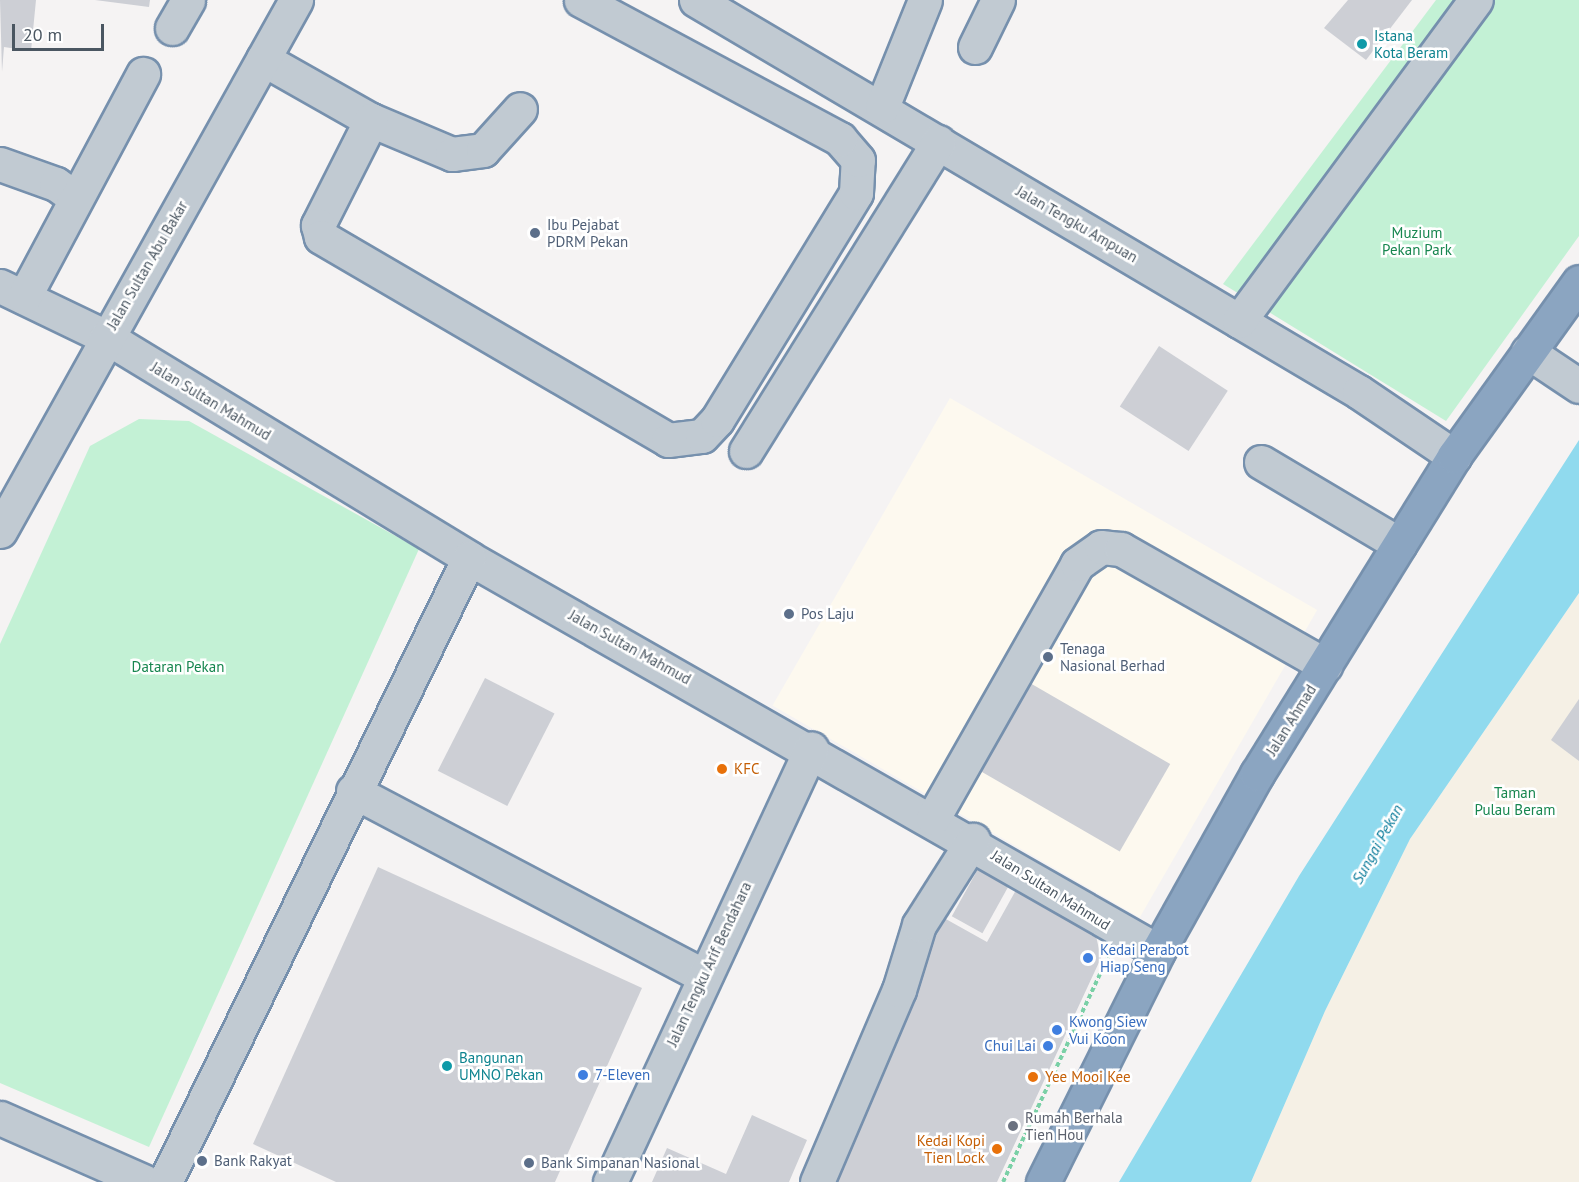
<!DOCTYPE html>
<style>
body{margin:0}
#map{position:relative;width:1579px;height:1182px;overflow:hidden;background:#f5f3f3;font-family:"PT Sans",sans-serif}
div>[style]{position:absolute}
.commercial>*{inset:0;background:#fdf9ef;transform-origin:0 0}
.green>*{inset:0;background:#c3f1d5}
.sand>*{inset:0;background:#f5f0e5}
.water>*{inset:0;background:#90daee}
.building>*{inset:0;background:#cdcfd5;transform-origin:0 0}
.path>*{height:4px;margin-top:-2px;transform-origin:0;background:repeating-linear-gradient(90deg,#7ad0a6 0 4.5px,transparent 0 7.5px)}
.roads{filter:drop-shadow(2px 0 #7690ad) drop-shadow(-2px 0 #7690ad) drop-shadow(0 2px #7690ad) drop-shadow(0 -2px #7690ad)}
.minor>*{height:33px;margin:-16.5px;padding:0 16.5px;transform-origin:16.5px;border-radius:16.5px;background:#c1cad2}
.highway>*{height:33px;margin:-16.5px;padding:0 16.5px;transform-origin:16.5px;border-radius:16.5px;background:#8ba5c1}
.dots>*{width:16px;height:16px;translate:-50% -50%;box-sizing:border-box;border:3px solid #fff;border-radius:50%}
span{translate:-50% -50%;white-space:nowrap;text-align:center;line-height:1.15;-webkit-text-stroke:5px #fff;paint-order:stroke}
.culture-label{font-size:15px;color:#0d838f}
.left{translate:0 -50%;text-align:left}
.service-label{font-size:15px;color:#4e5e75}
.street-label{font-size:15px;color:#4a5661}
.park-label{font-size:15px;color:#17864f}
.food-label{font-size:15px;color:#c56008}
.right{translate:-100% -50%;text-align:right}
.shop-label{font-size:15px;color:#366cbe}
.worship-label{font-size:15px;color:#5b616d}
.water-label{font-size:16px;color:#0c7c9b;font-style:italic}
.scale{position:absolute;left:12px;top:24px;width:92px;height:27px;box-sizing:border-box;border:3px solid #4a5661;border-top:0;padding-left:8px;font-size:18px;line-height:21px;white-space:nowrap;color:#4a5661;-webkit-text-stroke:4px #fff;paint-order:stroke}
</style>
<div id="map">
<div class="commercial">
<i style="left:950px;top:398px;width:424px;height:355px;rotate:30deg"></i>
</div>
<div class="green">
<i style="clip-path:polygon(1436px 0,1579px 0,1579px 236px,1446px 421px,1223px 284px)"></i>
<i style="clip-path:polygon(139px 419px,189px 421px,419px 549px,149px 1147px,0 1083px,0 644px,90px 446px)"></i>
</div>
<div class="sand">
<i style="clip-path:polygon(1579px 593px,1579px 1182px,1251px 1182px,1325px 1011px,1410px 839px)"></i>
</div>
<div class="water">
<i style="clip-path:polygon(1579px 440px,1579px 593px,1410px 839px,1325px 1011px,1251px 1182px,1119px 1182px,1299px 876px)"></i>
</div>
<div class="building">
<i style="clip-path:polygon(0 0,36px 0,31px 51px,4px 47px,2px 72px)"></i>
<i style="clip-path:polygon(95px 0,150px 0,149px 7px)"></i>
<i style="clip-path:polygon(1348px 0,1412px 0,1366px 60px,1324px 28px)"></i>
<i style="left:1159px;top:346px;width:82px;height:72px;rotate:33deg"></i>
<i style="left:485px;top:678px;width:78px;height:104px;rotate:27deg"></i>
<i style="left:1023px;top:679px;width:170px;height:101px;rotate:30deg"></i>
<i style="clip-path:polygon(1579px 699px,1579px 761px,1551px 740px)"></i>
<i style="clip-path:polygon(378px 867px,642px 988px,555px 1182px,336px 1182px,253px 1144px)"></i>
<i style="left:978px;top:869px;width:35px;height:54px;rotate:29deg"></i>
<i style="clip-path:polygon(1016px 890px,1096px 936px,1101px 958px,997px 1182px,828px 1182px,944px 918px,987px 942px)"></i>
<i style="clip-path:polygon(752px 1115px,807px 1140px,789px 1182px,652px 1182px,667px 1148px,726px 1174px)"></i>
</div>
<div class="path">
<i style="left:1003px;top:1182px;width:248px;rotate:-65deg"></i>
</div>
<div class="roads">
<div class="minor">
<i style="left:696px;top:0;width:770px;rotate:30.59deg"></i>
<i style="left:1359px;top:392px;width:115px;rotate:34deg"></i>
<i style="left:172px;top:28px;width:32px;rotate:-60deg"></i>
<i style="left:975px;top:47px;width:52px;rotate:-63.9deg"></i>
<i style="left:263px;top:59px;width:124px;rotate:29.5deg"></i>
<i style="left:371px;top:120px;width:88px;rotate:22.8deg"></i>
<i style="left:452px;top:154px;width:31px;rotate:-7deg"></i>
<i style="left:483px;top:150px;width:55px;rotate:-47.9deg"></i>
<i style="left:882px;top:107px;width:115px;rotate:-68.1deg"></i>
<i style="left:371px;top:120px;width:118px;rotate:116.8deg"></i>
<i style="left:318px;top:225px;width:12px;rotate:76deg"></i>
<i style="left:321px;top:237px;width:402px;rotate:30.3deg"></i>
<i style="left:668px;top:440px;width:34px;rotate:-7deg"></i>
<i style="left:702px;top:436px;width:22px;rotate:-47deg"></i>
<i style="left:717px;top:420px;width:266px;rotate:-58.5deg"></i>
<i style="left:856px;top:193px;width:33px;rotate:-87deg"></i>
<i style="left:858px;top:160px;width:28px;rotate:-131deg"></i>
<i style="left:840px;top:139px;width:294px;rotate:-151.8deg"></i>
<i style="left:0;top:164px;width:59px;rotate:19.7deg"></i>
<i style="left:56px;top:184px;width:22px;rotate:36deg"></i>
<i style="left:0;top:286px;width:118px;rotate:25.7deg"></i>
<i style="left:106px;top:337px;width:425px;rotate:31.3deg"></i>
<i style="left:469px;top:558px;width:793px;rotate:29.7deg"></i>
<i style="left:24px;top:297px;width:253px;rotate:-61.9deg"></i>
<i style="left:1239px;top:321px;width:399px;rotate:-53.6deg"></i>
<i style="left:1528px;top:352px;width:61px;rotate:33.7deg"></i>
<i style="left:746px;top:451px;width:364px;rotate:-58.1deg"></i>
<i style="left:1261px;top:462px;width:161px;rotate:30.7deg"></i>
<i style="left:0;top:531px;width:608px;rotate:-60.86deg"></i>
<i style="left:353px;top:791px;width:397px;rotate:27.8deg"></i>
<i style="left:933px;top:818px;width:292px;rotate:-60.4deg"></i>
<i style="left:1077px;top:564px;width:29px;rotate:-35deg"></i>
<i style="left:1101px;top:547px;width:20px;rotate:6deg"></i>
<i style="left:1121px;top:549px;width:235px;rotate:29.6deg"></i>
<i style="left:0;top:1118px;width:158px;rotate:23.8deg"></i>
<i style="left:165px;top:1182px;width:694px;rotate:-64.03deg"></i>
<i style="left:610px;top:1182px;width:478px;rotate:-65.1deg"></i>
<i style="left:817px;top:1182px;width:209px;rotate:-66.9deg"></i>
<i style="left:899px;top:990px;width:68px;rotate:-72.9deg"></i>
<i style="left:919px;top:925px;width:101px;rotate:-57.6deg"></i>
</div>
<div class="highway">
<i style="left:1043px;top:1182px;width:258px;rotate:-63.5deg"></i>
<i style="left:1158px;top:951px;width:203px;rotate:-60.8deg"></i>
<i style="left:1257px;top:774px;width:374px;rotate:-58.2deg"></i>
<i style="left:1454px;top:456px;width:214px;rotate:-54.3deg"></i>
</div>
</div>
<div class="dots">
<i style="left:1362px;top:44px;background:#0f9aa8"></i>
<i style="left:535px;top:233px;background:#5c6f8a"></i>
<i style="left:789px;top:614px;background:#5c6f8a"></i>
<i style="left:1048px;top:657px;background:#5c6f8a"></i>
<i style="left:722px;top:769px;background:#e8710a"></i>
<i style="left:1088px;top:958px;background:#3f7fe0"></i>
<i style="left:1057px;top:1030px;background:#3f7fe0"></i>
<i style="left:1048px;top:1046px;background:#3f7fe0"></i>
<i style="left:447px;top:1066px;background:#0f9aa8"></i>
<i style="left:583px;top:1075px;background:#3f7fe0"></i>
<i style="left:1033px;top:1077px;background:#e8710a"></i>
<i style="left:1013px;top:1126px;background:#6b7280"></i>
<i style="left:997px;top:1149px;background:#e8710a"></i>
<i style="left:202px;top:1161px;background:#5c6f8a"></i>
<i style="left:529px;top:1163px;background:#5c6f8a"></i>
</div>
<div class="culture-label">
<span class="left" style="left:1374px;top:44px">Istana<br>Kota Beram</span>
<span class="left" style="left:459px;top:1066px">Bangunan<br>UMNO Pekan</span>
</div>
<div class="service-label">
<span class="left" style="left:547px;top:233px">Ibu Pejabat<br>PDRM Pekan</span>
<span class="left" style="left:801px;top:614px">Pos Laju</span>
<span class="left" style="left:1060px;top:657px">Tenaga<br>Nasional Berhad</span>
<span class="left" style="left:214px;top:1161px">Bank Rakyat</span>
<span class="left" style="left:541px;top:1163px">Bank Simpanan Nasional</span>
</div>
<div class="street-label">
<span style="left:1077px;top:224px;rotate:30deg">Jalan Tengku Ampuan</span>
<span style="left:147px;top:265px;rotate:-60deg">Jalan Sultan Abu Bakar</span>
<span style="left:211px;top:401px;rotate:31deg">Jalan Sultan Mahmud</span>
<span style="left:630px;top:647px;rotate:29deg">Jalan Sultan Mahmud</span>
<span style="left:1291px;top:720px;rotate:-58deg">Jalan Ahmad</span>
<span style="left:1051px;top:890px;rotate:32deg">Jalan Sultan Mahmud</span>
<span style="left:709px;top:964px;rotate:-65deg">Jalan Tengku Arif Bendahara</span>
</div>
<div class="park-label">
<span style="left:1417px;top:241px">Muzium<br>Pekan Park</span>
<span style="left:178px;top:667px">Dataran Pekan</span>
<span style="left:1515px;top:801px">Taman<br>Pulau Beram</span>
</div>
<div class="food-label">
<span class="left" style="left:734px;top:769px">KFC</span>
<span class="left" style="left:1045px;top:1077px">Yee Mooi Kee</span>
<span class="right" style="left:985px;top:1149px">Kedai Kopi<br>Tien Lock</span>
</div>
<div class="shop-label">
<span class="left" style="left:1100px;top:958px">Kedai Perabot<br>Hiap Seng</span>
<span class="left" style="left:1069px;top:1030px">Kwong Siew<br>Vui Koon</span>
<span class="right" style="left:1036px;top:1046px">Chui Lai</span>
<span class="left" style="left:595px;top:1075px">7-Eleven</span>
</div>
<div class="worship-label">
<span class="left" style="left:1025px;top:1126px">Rumah Berhala<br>Tien Hou</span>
</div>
<div class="water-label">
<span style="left:1377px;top:844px;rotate:-61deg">Sungai Pekan</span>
</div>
<div class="scale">20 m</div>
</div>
